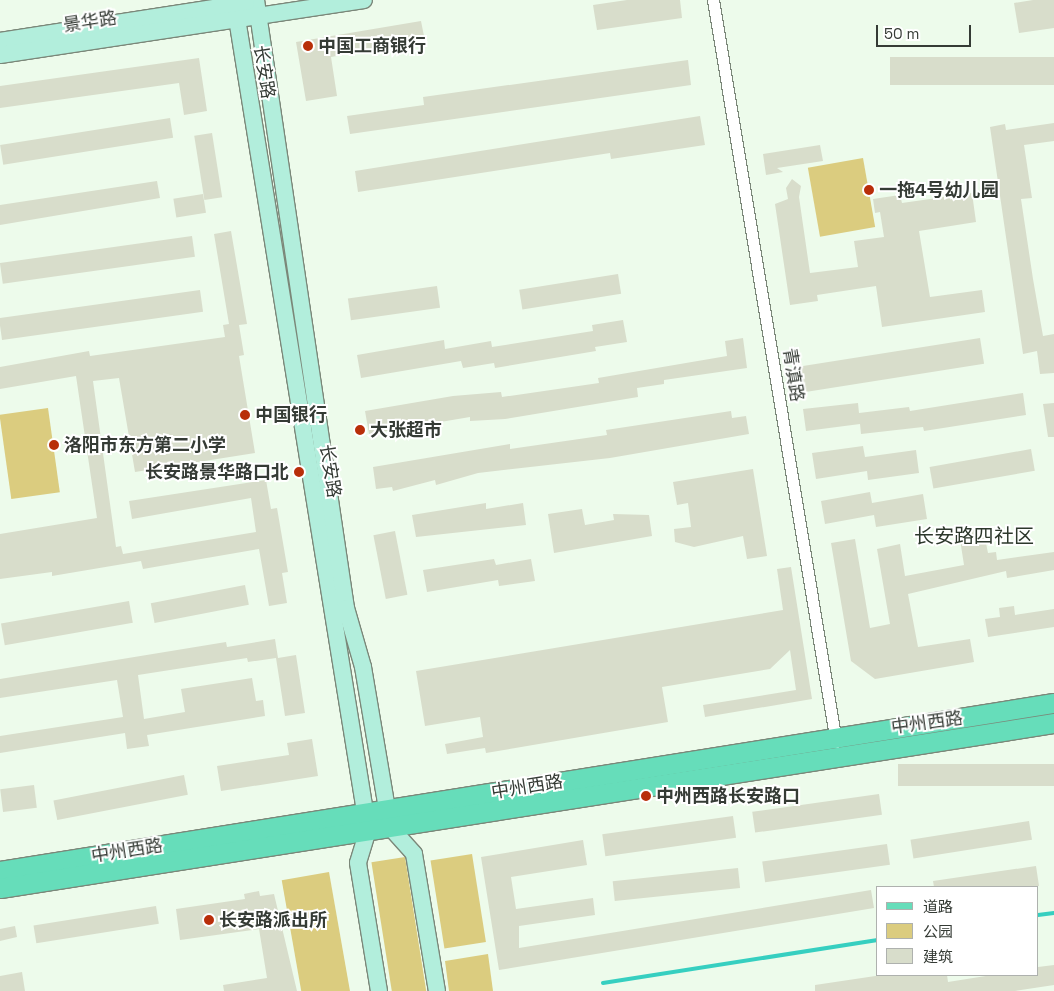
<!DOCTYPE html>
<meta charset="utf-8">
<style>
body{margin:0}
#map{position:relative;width:1054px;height:991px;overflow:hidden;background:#edfbeb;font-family:"Space Grotesk","Noto Sans SC",sans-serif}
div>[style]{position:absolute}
.green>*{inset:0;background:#dbcc7f;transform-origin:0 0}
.stream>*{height:4px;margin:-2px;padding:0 2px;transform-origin:2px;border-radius:2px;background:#36cfc0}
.building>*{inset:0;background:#d8ddcb;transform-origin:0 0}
.roads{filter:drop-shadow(1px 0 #7b8779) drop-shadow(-1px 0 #7b8779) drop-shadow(0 1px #7b8779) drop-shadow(0 -1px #7b8779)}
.street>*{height:11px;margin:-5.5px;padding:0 5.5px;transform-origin:5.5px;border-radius:5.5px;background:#fff}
.secondary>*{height:16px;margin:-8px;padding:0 8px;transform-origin:8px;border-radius:8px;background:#b2eedc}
.primary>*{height:19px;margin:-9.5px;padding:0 9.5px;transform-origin:9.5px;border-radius:9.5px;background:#66ddba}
.dots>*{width:14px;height:14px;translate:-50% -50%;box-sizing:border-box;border:2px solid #fff;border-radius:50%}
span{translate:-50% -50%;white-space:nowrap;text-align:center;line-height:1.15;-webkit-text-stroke:4px #fff;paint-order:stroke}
.street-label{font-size:18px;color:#353b35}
.poi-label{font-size:18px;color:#353b35;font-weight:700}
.left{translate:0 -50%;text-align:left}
.right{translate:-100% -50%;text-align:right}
.quarter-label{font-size:20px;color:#2d382c}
.legend{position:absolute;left:876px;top:886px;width:162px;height:90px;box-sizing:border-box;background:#fff;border:1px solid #aeb1ae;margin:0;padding:6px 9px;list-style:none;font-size:15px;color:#353b35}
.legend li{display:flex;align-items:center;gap:10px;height:25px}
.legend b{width:25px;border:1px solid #aeb1ae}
.scale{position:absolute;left:876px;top:25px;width:95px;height:22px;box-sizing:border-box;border:2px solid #353b35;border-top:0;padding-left:6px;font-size:15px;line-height:18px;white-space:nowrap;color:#353b35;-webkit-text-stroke:4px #fff;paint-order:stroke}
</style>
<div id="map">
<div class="green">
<i style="left:863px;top:158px;width:70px;height:56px;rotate:80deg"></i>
<i style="left:48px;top:408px;width:85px;height:49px;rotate:82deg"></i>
<i style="left:472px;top:854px;width:89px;height:42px;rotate:81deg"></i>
<i style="left:405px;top:857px;width:136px;height:34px;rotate:81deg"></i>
<i style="left:329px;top:872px;width:121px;height:48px;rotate:80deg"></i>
<i style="clip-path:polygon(488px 954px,493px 991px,449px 991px,445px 961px)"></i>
</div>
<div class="stream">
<i style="left:1038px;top:915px;width:16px;rotate:-7deg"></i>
<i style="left:603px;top:983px;width:278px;rotate:-8.9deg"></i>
</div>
<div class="building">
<i style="clip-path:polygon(627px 0,680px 0,682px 18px,597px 30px,593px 5px)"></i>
<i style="clip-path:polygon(1033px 0,1054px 0,1054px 28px,1019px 33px,1014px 3px)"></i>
<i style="clip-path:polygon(421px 21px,425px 41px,331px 57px,337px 96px,306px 101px,296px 42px)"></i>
<i style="left:1054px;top:57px;width:28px;height:164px;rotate:90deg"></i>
<i style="clip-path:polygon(199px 58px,207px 111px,184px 115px,179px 83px,0 108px,0 86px)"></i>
<i style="clip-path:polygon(688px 60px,691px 85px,350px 134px,347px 116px,424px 105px,423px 97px)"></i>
<i style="clip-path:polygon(700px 116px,705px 145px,611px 159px,610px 153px,358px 192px,355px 171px)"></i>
<i style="left:170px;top:118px;width:20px;height:172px;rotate:81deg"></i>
<i style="clip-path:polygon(1054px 123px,1054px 141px,1024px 145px,1032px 198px,1021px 199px,1033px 279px,1043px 336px,1054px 334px,1054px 373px,1040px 374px,1037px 351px,1023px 354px,990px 127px,1005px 124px,1006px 130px)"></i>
<i style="left:212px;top:133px;width:65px;height:18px;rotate:81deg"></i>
<i style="clip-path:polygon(820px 145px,823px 161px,777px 168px,783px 172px,766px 175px,763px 154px)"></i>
<i style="clip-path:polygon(792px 179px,801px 186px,799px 197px,810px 273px,858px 267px,854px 241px,884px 237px,880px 212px,875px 213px,873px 199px,900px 195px,902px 203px,972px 193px,976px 222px,919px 231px,930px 297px,982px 290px,985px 312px,882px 327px,876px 286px,817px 295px,818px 301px,790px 305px,775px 204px,788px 199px,786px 188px)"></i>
<i style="clip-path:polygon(157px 181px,160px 198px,0 225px,0 205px)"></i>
<i style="left:203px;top:194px;width:19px;height:30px;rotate:81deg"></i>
<i style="clip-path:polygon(231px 231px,247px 324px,239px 325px,244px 355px,239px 356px,255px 453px,135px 472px,119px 378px,93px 381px,116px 547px,121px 546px,123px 554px,256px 532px,251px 498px,132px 519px,129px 501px,266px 480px,271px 509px,277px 508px,288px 572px,282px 573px,287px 603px,269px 606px,259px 549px,143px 569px,141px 561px,52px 576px,52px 572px,0 579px,0 534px,97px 518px,76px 376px,0 389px,0 367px,89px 351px,90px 356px,225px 337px,223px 325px,229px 324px,214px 234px)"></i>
<i style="left:192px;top:236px;width:21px;height:194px;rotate:82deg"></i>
<i style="left:618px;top:274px;width:20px;height:100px;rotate:81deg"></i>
<i style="left:437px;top:286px;width:22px;height:90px;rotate:82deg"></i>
<i style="left:200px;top:290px;width:22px;height:203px;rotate:82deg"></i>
<i style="clip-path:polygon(623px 320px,627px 342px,595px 347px,596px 351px,495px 368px,494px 363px,463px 368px,461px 361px,361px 378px,357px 355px,444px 340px,445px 349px,491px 341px,492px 347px,593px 331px,592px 325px)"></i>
<i style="clip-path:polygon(743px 338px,747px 368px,664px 380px,664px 384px,637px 388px,638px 397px,505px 419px,470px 421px,470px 417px,369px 434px,365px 411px,453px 396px,501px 392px,502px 397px,599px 383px,598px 378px,727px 356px,725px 341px)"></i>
<i style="left:980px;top:338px;width:26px;height:184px;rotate:81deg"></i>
<i style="clip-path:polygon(1023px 393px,1026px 415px,924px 431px,923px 427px,861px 434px,860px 424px,806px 431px,803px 409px,858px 403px,859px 413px,909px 407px,910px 411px)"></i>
<i style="clip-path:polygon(1054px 403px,1054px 437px,1048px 437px,1043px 404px)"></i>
<i style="clip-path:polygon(731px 411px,732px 418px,746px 416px,749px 434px,610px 458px,478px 473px,436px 485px,435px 480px,393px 491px,392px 487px,376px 489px,373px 467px,510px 444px,510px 449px,607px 435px,606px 430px)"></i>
<i style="clip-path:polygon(863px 446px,865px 457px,916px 450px,919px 473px,868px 480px,867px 471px,816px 479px,812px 453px)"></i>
<i style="left:1031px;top:449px;width:22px;height:103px;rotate:80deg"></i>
<i style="clip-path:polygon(753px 469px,767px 556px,747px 559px,743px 536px,694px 547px,675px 542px,674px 529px,691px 527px,688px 503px,677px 505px,673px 482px)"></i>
<i style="clip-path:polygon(870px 492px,872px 503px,923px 494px,927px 519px,876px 527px,874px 515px,825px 524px,821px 501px)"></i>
<i style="clip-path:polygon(486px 503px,486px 509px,523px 503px,526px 525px,416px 537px,412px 515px)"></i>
<i style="clip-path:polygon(582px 509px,585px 525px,614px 520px,613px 514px,649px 515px,652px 536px,554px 553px,548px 514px)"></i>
<i style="clip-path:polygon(983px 528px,988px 553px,996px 552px,997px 560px,1054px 552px,1054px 570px,1007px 578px,1006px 571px,908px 594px,918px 647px,970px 639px,974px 662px,875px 679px,851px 661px,831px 543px,855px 539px,870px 628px,890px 624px,877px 549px,900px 544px,905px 576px,964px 565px,959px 533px)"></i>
<i style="left:395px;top:531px;width:65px;height:22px;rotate:79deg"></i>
<i style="clip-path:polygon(494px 559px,496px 565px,531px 559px,535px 581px,499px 586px,498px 580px,427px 592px,423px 570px)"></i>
<i style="clip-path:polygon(791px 567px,812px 699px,705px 717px,703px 705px,796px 690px,790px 650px,770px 669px,662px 687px,668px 722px,486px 753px,485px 748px,447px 754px,445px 744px,483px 737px,480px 717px,425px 726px,416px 671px,783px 610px,777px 569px)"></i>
<i style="left:245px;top:585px;width:20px;height:96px;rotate:79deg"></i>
<i style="left:129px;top:601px;width:22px;height:130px;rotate:80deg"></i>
<i style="clip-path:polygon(1014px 606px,1015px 615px,1054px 609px,1054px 627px,988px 637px,985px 619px,1000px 617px,999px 608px)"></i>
<i style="clip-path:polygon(275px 639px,278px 658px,296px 655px,305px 713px,285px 716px,276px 658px,248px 662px,247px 658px,138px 675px,144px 719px,185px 712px,181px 689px,252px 678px,256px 701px,263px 700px,265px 716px,147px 735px,149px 746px,127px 749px,125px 733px,0 753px,0 736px,123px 717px,117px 680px,0 698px,0 679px,226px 642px,227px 647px)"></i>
<i style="clip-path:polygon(312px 739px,318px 776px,221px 791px,217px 766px,289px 755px,287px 743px)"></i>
<i style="left:1054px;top:764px;width:22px;height:156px;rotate:90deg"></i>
<i style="left:184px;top:775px;width:20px;height:133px;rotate:79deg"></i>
<i style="left:34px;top:785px;width:23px;height:34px;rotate:83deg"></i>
<i style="left:879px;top:794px;width:21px;height:128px;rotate:82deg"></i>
<i style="left:733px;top:816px;width:22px;height:132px;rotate:82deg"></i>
<i style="left:1029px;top:821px;width:19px;height:120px;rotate:81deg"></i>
<i style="clip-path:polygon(583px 840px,587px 865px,511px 877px,516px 909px,593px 898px,595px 915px,519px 926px,519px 948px,871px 890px,874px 908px,499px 970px,481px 857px)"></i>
<i style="left:887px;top:844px;width:21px;height:126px;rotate:82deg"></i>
<i style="clip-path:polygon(1036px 866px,1039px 886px,934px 887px,933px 881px)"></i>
<i style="left:738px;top:868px;width:20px;height:126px;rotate:84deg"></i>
<i style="clip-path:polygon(259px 891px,260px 896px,274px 894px,297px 991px,224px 991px,223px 985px,267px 978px,259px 929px,180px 940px,176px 909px,245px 899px,244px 894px)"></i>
<i style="left:156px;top:906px;width:18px;height:124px;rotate:81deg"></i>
<i style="clip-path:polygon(15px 926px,17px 937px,0 941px,0 929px)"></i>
<i style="clip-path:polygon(1054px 965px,1054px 985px,1015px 991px,815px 991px,815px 985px,882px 975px,947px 975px,948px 982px,992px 975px,1038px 975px,1038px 967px)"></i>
<i style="clip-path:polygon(22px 972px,25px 991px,0 991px,0 976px)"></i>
</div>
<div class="roads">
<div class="street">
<i style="left:713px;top:0;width:752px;rotate:80.59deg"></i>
</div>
<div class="secondary">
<i style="left:234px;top:0;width:841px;rotate:80.83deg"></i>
<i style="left:368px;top:830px;width:34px;rotate:107deg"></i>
<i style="left:358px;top:863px;width:130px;rotate:80.7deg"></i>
<i style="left:256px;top:0;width:615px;rotate:81.58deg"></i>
<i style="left:346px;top:608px;width:61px;rotate:73.9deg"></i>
<i style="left:363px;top:667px;width:162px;rotate:80.4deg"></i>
<i style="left:390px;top:827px;width:36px;rotate:48deg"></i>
<i style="left:414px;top:854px;width:139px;rotate:80.5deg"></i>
<i style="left:0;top:41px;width:249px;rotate:-8.8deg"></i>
<i style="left:0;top:55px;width:368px;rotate:-8.6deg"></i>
</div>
<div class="primary">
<i style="left:0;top:871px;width:1067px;rotate:-9.06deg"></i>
<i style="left:0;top:888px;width:1067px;rotate:-8.9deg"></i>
</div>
</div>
<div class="dots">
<i style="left:308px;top:46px;background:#b82e09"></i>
<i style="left:869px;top:190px;background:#b82e09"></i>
<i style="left:245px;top:415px;background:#b82e09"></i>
<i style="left:360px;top:430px;background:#b82e09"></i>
<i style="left:54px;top:445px;background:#b82e09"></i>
<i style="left:299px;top:472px;background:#b82e09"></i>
<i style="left:646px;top:796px;background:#b82e09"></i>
<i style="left:209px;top:920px;background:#b82e09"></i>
</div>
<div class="street-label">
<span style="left:90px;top:22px;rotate:-9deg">景华路</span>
<span style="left:264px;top:72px;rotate:81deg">长安路</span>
<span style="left:793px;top:375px;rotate:81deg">青滇路</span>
<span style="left:330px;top:471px;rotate:81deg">长安路</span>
<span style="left:927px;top:723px;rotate:-8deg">中州西路</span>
<span style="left:527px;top:787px;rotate:-9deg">中州西路</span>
<span style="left:127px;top:851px;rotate:-9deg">中州西路</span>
</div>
<div class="poi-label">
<span class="left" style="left:318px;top:46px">中国工商银行</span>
<span class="left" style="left:879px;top:190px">一拖4号幼儿园</span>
<span class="left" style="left:255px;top:415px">中国银行</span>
<span class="left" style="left:370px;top:430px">大张超市</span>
<span class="left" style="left:64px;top:445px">洛阳市东方第二小学</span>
<span class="right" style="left:289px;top:472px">长安路景华路口北</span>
<span class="left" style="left:656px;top:796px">中州西路长安路口</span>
<span class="left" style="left:219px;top:920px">长安路派出所</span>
</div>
<div class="quarter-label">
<span style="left:974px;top:536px">长安路四社区</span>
</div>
<ul class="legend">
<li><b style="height:6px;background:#66ddba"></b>道路</li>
<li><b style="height:14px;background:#dbcc7f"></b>公园</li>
<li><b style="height:14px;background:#d8ddcb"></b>建筑</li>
</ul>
<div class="scale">50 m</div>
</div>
